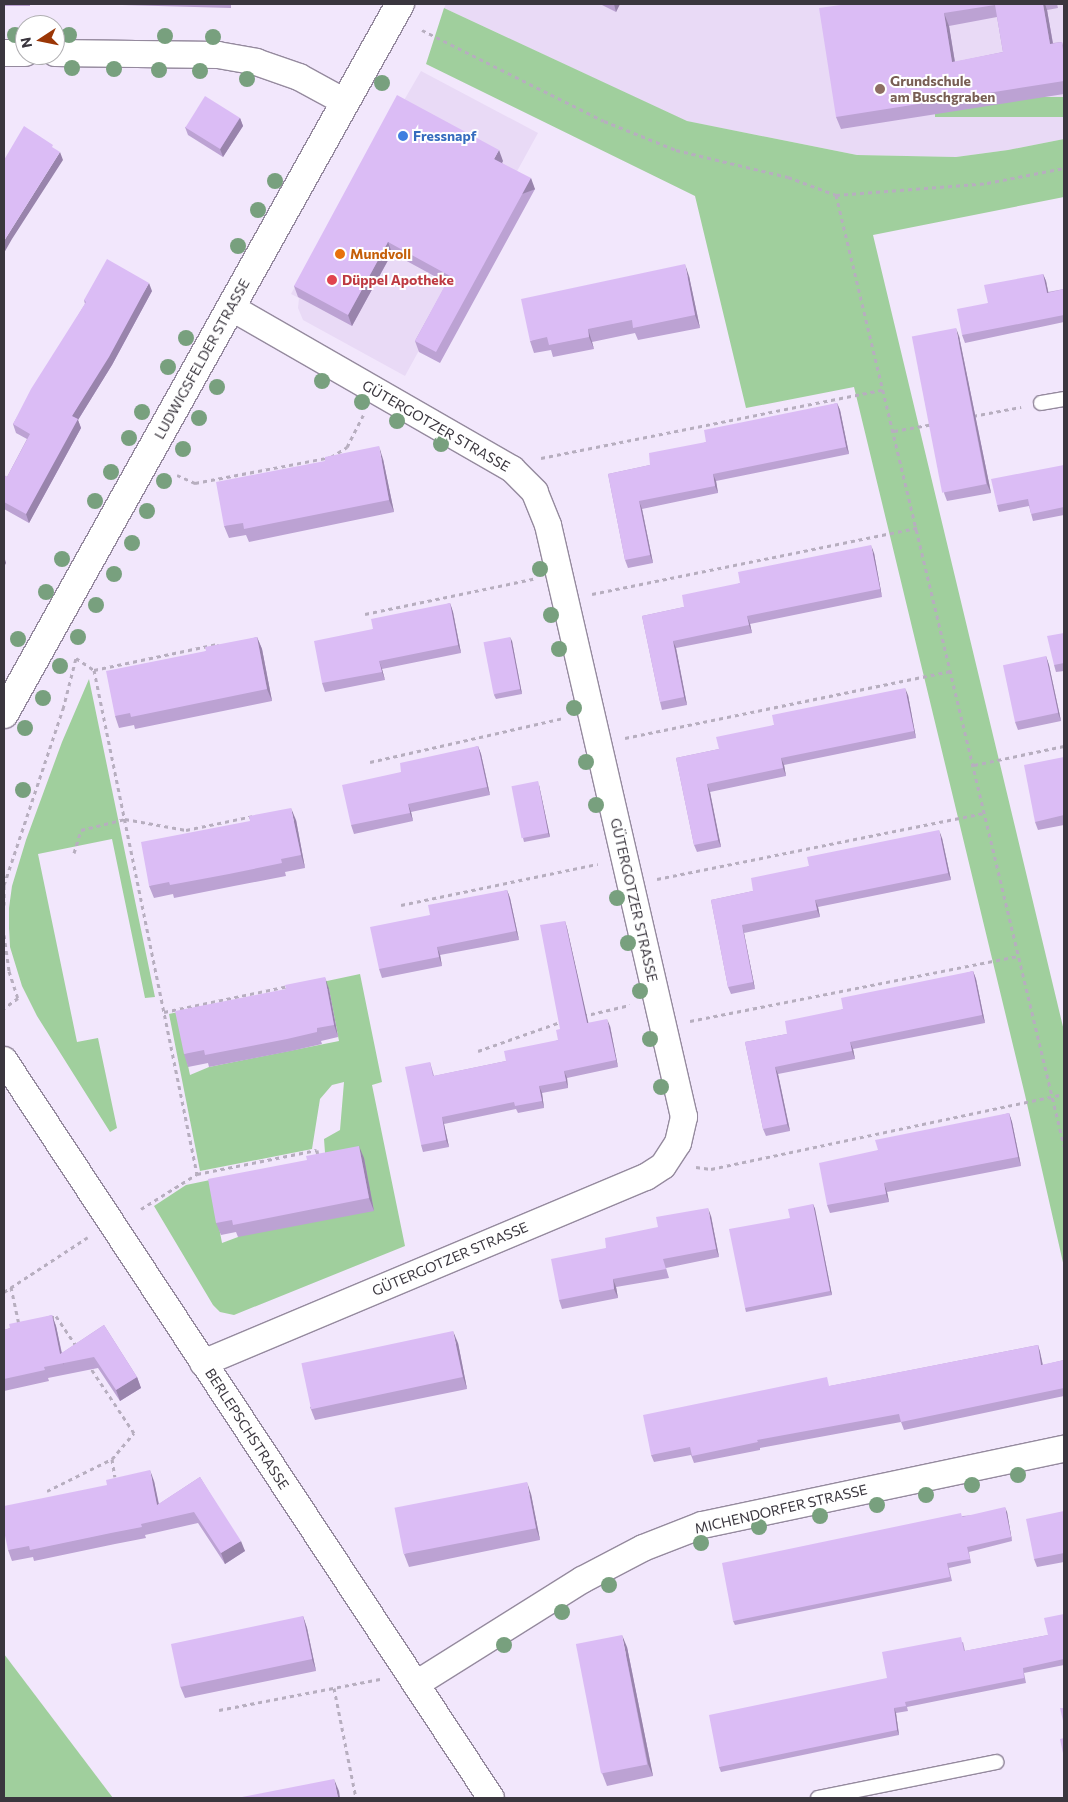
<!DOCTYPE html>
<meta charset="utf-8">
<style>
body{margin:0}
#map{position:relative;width:1068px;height:1802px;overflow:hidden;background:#f2e7fc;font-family:Commissioner,sans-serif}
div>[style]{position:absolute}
.built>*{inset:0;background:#e9daf6}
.green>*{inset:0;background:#a0cf9d;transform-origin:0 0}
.path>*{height:3px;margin-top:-1.5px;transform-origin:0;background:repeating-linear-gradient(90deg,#b7aebf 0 4px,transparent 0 8px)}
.roads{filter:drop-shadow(1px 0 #958a9e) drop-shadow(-1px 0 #958a9e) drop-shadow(0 1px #958a9e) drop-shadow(0 -1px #958a9e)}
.service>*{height:14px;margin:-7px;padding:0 7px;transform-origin:7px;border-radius:7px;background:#fff}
.minor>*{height:26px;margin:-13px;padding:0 13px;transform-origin:13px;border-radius:13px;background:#fff}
.tertiary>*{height:28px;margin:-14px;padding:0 14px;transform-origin:14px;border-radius:14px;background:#fff}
.trees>*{width:16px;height:16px;margin:-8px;border-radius:50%;background:#78a07e}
.wall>*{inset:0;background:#bca2d3;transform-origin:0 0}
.shaded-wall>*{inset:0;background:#9984ac;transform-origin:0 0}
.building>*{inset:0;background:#dbbcf5;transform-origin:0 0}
.dots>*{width:14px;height:14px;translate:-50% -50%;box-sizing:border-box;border:2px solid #fff;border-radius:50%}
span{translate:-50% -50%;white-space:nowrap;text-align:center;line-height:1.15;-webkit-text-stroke:4px #fff;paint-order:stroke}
.education-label{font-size:14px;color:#785e54;font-weight:700}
.left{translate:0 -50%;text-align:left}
.shop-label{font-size:14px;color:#366cbe;font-weight:700}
.food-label{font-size:14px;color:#c56008;font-weight:700}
.health-label{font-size:14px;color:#be3a42;font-weight:700}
.street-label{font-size:14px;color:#3a363e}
.frame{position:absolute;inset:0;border:5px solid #3a363e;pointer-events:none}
.north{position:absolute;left:15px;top:15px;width:50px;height:50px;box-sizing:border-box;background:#fff;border:1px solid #b0afb2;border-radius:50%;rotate:259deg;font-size:14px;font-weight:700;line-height:20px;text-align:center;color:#3a363e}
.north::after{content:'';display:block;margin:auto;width:18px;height:22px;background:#9b3606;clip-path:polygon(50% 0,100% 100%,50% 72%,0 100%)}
</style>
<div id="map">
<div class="built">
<i style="clip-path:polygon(446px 4px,1064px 4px,1064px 139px,1008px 150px,956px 157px,857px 155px,686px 121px,444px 8px)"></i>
<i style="clip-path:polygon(421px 71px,538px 133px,405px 376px,303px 320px,298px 308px,299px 298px,291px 294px,396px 99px,403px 102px)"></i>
</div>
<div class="green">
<i style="clip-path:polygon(444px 8px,687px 121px,857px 155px,956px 157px,1008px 150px,1064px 139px,1064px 197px,873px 235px,1064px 1031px,1064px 1267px,1025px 1095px,854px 387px,746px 408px,695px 196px,426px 64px)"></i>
<i style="left:1064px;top:97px;width:20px;height:129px;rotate:90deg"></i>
<i style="clip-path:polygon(89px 679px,155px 997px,145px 998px,112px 839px,38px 854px,77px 1042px,98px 1038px,117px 1128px,110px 1132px,37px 1016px,22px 986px,10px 947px,9px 928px,9px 908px,12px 886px,26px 840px,62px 742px)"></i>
<i style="clip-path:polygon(360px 974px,382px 1082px,372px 1085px,405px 1246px,234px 1315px,220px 1312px,213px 1305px,154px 1206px,186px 1185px,210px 1180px,222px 1243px,238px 1237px,326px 1166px,324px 1139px,340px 1130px,344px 1082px,332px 1085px,320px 1099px,312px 1149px,200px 1171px,169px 1014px,214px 1004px,179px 1024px,190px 1075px,209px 1067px,339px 1041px,329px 989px,275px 992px)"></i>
<i style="clip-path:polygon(4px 1654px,113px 1798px,4px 1798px)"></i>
</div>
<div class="path">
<i style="left:422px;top:30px;width:203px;rotate:26.6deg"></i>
<i style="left:604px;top:121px;width:78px;rotate:21.9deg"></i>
<i style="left:676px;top:150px;width:115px;rotate:13.6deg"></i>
<i style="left:788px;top:177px;width:51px;rotate:20.6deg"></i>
<i style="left:836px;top:195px;width:151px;rotate:-4.5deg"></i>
<i style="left:987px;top:183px;width:78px;rotate:-11deg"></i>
<i style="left:836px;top:195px;width:978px;rotate:76.52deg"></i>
<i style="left:973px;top:416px;width:49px;rotate:-10.6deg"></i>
<i style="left:894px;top:431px;width:40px;rotate:-10deg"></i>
<i style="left:541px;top:458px;width:351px;rotate:-11.3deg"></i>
<i style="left:177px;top:475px;width:20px;rotate:24deg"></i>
<i style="left:195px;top:483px;width:138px;rotate:-10.8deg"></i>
<i style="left:331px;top:457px;width:19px;rotate:-32deg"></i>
<i style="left:347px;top:447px;width:36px;rotate:-63deg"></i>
<i style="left:592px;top:594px;width:332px;rotate:-11.5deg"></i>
<i style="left:365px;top:614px;width:172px;rotate:-11.8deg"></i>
<i style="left:94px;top:670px;width:126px;rotate:-11.9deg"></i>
<i style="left:217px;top:644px;width:3px;rotate:72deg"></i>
<i style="left:625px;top:738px;width:334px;rotate:-11.6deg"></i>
<i style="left:370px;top:762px;width:199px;rotate:-12.8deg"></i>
<i style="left:974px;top:765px;width:92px;rotate:-11.9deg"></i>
<i style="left:74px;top:853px;width:24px;rotate:-73deg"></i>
<i style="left:81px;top:830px;width:45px;rotate:-14deg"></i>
<i style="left:125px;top:819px;width:62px;rotate:10.2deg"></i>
<i style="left:186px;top:830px;width:68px;rotate:-11.8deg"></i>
<i style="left:657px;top:879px;width:335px;rotate:-11.4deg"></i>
<i style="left:4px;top:905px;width:20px;rotate:-90deg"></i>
<i style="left:4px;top:885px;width:186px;rotate:-71.5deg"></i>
<i style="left:63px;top:709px;width:53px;rotate:-75.7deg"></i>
<i style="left:76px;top:658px;width:22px;rotate:34deg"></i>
<i style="left:94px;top:670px;width:514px;rotate:78.45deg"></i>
<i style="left:401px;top:905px;width:201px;rotate:-11.8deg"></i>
<i style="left:4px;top:935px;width:36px;rotate:82deg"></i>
<i style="left:9px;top:971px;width:28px;rotate:72deg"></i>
<i style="left:18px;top:998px;width:17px;rotate:144deg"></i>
<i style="left:164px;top:1012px;width:127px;rotate:-11.8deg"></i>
<i style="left:583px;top:1016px;width:48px;rotate:-13.2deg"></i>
<i style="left:690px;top:1021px;width:335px;rotate:-11.2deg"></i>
<i style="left:478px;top:1051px;width:90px;rotate:-19.4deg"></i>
<i style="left:696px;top:1167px;width:15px;rotate:8deg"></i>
<i style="left:711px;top:1169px;width:361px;rotate:-12deg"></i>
<i style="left:141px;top:1209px;width:66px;rotate:-32deg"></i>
<i style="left:197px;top:1174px;width:122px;rotate:-11.3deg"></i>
<i style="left:317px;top:1150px;width:7px;rotate:82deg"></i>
<i style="left:11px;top:1287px;width:39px;rotate:78deg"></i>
<i style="left:4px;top:1292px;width:100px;rotate:-33.2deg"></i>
<i style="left:50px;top:1318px;width:6px;rotate:-18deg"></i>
<i style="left:56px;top:1316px;width:37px;rotate:56deg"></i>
<i style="left:112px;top:1459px;width:18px;rotate:81deg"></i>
<i style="left:47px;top:1491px;width:72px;rotate:-26.2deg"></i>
<i style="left:112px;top:1459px;width:34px;rotate:-50deg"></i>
<i style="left:134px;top:1433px;width:79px;rotate:-123.7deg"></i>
<i style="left:334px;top:1688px;width:112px;rotate:78.7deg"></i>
<i style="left:219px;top:1710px;width:164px;rotate:-10.9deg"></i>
</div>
<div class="roads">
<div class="service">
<i style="left:1041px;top:403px;width:23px;rotate:-10deg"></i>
<i style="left:818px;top:1798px;width:182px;rotate:-11.4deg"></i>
</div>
<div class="minor">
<i style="left:4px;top:53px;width:21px"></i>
<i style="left:55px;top:53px;width:163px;rotate:0.7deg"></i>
<i style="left:218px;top:55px;width:39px;rotate:10deg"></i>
<i style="left:256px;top:62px;width:46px;rotate:19.2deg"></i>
<i style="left:299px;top:77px;width:52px;rotate:28.5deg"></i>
<i style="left:4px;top:1060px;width:884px;rotate:56.58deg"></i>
<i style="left:203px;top:1363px;width:480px;rotate:-22.8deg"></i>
<i style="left:646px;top:1177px;width:20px;rotate:-33deg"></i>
<i style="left:663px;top:1166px;width:27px;rotate:-57deg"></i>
<i style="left:678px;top:1143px;width:27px;rotate:-77deg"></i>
<i style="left:684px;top:1117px;width:607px;rotate:-102.94deg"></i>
<i style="left:548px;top:525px;width:35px;rotate:-112deg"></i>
<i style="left:535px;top:492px;width:33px;rotate:-135deg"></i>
<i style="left:512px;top:469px;width:325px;rotate:-150.1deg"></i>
<i style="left:416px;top:1684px;width:196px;rotate:-32.1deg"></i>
<i style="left:582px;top:1580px;width:69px;rotate:-27.7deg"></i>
<i style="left:643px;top:1548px;width:63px;rotate:-21.3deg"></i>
<i style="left:702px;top:1525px;width:370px;rotate:-11.9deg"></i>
</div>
<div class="tertiary">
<i style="left:4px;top:714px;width:813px;rotate:-60.85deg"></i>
</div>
</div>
<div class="trees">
<i style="left:15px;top:35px"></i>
<i style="left:69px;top:35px"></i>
<i style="left:165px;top:36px"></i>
<i style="left:213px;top:37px"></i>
<i style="left:72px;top:68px"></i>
<i style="left:114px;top:69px"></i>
<i style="left:159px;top:70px"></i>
<i style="left:200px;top:71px"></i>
<i style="left:247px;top:79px"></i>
<i style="left:382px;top:83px"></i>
<i style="left:275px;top:181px"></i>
<i style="left:258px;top:210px"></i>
<i style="left:238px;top:246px"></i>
<i style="left:186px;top:338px"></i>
<i style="left:168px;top:367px"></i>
<i style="left:322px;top:381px"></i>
<i style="left:217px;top:387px"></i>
<i style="left:362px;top:402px"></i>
<i style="left:142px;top:412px"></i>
<i style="left:199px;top:418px"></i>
<i style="left:397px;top:421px"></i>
<i style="left:129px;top:438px"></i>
<i style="left:441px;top:444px"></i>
<i style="left:183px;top:449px"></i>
<i style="left:111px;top:472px"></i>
<i style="left:164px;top:481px"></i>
<i style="left:95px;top:501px"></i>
<i style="left:147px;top:511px"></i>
<i style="left:132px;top:543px"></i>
<i style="left:62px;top:559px"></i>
<i style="left:540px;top:569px"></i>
<i style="left:114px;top:574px"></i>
<i style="left:46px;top:592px"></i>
<i style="left:96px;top:605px"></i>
<i style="left:551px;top:615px"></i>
<i style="left:78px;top:637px"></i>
<i style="left:18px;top:639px"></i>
<i style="left:559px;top:649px"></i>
<i style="left:60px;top:666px"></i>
<i style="left:43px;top:698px"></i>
<i style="left:574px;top:708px"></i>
<i style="left:25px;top:728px"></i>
<i style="left:586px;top:762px"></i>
<i style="left:23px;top:790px"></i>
<i style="left:596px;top:805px"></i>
<i style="left:617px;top:898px"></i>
<i style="left:628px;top:943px"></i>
<i style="left:640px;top:991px"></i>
<i style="left:650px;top:1039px"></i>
<i style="left:661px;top:1087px"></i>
<i style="left:1018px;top:1475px"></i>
<i style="left:972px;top:1485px"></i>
<i style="left:926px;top:1495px"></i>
<i style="left:877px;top:1505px"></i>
<i style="left:820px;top:1516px"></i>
<i style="left:759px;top:1527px"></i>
<i style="left:701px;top:1543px"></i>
<i style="left:609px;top:1585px"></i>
<i style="left:562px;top:1612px"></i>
<i style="left:504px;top:1645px"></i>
</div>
<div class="wall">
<i style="left:4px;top:4px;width:26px;height:2px"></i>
<i style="clip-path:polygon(122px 4px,231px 4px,231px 8px,122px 5px)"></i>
<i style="clip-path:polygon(600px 4px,620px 4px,616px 12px)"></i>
<i style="clip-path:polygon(evenodd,848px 4px,1057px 4px,1058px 8px,1047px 10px,1053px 43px,1062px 42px,1064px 49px,1064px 94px,841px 129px,836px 117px,848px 4px,997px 17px,1003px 52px,955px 62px,949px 26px,997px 17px)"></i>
<i style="clip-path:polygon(240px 118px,243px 126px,223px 157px,188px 135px,185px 127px)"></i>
<i style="clip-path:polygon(503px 161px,502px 163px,535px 189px,440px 363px,419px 352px,415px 341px,447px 283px,392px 253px,352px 326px,298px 297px,294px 286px)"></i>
<i style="clip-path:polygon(1043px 274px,1046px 281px,1048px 292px,1064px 289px,1064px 322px,965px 343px,962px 335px,988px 303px)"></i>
<i style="clip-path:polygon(689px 276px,700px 328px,638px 340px,635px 333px,592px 342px,594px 349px,553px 357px,551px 350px,534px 353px,530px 341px)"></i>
<i style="clip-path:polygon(152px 291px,112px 365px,78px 420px,81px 428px,29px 523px,4px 509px,4px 475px,7px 477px,27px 439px,16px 433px,13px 424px,85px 304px,84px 300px)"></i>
<i style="clip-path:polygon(959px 336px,991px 493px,947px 501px,944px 493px)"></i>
<i style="clip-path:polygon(837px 403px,840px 410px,849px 454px,716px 481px,718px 493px,642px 509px,653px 563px,628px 568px,625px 560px,608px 474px,650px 465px,706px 442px)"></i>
<i style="clip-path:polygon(383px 459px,394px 512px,249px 542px,246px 535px,229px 538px,224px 526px)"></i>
<i style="clip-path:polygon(1064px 465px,1064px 515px,1033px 521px,1029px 506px,999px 512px,997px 505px)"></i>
<i style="clip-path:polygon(874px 553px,882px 597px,750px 624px,752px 633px,676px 648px,687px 705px,662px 710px,660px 702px,642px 616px,684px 607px,740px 583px)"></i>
<i style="clip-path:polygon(450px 603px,453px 612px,461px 653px,382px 669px,385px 680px,325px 692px,322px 683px,373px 629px)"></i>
<i style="clip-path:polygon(1064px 633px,1064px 671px,1056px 672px,1054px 665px)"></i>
<i style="clip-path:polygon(257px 637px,262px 649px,272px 701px,135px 729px,134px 725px,119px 728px,115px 716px,206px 651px)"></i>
<i style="clip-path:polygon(512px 641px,522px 694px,496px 699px,494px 695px)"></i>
<i style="clip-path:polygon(1046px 656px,1049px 665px,1061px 721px,1018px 730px,1015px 722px)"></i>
<i style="clip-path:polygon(908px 695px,916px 738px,784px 765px,786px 776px,710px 792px,721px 847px,697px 852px,694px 845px,676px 758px,719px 749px,774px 725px)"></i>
<i style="clip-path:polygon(478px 746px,481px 754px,490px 795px,411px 812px,413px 821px,354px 834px,351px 825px,401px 772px)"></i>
<i style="clip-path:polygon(1064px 757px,1064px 825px,1038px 830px,1035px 822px)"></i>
<i style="clip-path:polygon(539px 785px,550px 837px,524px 842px,523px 838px)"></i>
<i style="clip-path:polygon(296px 820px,305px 868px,285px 872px,286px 876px,234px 886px,174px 898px,173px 894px,154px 898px,149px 886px)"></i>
<i style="clip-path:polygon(942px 838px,951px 880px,818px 907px,820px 917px,744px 933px,755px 989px,731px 994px,728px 987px,711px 900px,753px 891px,809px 866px)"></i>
<i style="clip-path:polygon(507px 890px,510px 898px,519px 940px,440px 955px,442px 966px,382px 978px,379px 969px,430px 915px)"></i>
<i style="clip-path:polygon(565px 921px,567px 928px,588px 1023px,610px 1026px,618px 1067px,567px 1078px,568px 1088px,542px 1093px,544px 1108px,518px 1113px,516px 1109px,444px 1124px,449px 1147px,423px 1152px,421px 1145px,430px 1062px,434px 1076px,506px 1061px,558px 1040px,560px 1029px)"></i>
<i style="clip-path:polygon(973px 971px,976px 979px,985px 1023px,853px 1049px,855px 1059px,778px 1074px,790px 1131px,766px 1136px,763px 1129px,745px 1042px,787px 1034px,843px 1009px)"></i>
<i style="clip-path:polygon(329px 989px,338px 1037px,321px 1041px,322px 1044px,291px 1051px,209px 1067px,208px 1063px,188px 1067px,184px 1054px)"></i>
<i style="clip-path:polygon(1009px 1113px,1012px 1122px,1021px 1166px,887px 1192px,889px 1202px,830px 1213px,827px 1205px,878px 1150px)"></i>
<i style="clip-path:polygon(364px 1158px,374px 1211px,238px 1237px,236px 1232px,221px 1235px,216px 1223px)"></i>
<i style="clip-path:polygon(813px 1204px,815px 1209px,832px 1295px,746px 1312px,745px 1308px,790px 1218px)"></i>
<i style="clip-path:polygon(711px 1216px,719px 1257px,666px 1268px,669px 1278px,616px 1287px,618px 1298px,562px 1309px,559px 1300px,606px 1248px)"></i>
<i style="clip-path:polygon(52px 1315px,56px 1326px,62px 1353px,104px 1325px,137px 1377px,141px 1388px,120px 1401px,98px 1368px,48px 1378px,49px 1381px,4px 1391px,4px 1330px)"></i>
<i style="clip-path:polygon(458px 1343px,467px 1389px,315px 1420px,310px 1407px)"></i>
<i style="clip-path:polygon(1038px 1345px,1040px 1352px,1043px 1365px,1064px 1360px,1064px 1396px,904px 1430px,901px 1422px,760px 1448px,760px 1450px,694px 1463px,691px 1455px,654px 1462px,651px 1455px,830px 1386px)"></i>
<i style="clip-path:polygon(200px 1477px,245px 1551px,225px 1564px,198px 1523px,145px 1535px,146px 1538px,115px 1544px,34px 1561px,33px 1557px,12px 1561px,8px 1550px,154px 1481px,159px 1504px)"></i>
<i style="clip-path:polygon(531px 1494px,540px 1540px,409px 1567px,404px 1554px)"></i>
<i style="clip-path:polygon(1064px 1511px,1064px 1562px,1037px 1567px,1034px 1559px)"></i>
<i style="clip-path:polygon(1007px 1512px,1012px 1541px,969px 1552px,971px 1563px,949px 1568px,952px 1581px,735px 1625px,733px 1621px,963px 1516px)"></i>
<i style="clip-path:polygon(1064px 1614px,1064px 1665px,1024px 1673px,1026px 1683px,907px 1707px,908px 1711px,896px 1713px,899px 1735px,721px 1772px,719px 1767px,963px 1642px,965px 1651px,1048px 1635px)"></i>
<i style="clip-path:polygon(303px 1616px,307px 1628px,316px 1671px,185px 1698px,180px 1686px)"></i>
<i style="clip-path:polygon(627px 1647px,653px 1776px,607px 1786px,602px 1773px)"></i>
</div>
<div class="shaded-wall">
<i style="clip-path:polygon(614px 4px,620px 4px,616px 12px)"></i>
<i style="clip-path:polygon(1043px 4px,1045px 4px,1047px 10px,1055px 56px,1050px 44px)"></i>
<i style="clip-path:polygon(944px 13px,949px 26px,957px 75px,952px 62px)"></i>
<i style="clip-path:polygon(240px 118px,243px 126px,223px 157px,220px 149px)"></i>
<i style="clip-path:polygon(499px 150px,503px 161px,498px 170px,494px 159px)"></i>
<i style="clip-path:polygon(60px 152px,63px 160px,12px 239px,4px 253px,4px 241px)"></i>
<i style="left:531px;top:178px;width:12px;height:198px;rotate:70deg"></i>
<i style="clip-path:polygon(388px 242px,392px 253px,352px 326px,348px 315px)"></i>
<i style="clip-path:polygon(685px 264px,689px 276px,700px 328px,695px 315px)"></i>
<i style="clip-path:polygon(1043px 274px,1046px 281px,1050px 300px,1047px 293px)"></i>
<i style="clip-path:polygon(149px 283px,152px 291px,112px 365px,78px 420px,81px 428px,29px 523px,26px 514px,72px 416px)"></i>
<i style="clip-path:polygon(956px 328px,959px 336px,991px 493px,987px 484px)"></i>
<i style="clip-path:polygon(588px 329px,592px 342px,594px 349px,589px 337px)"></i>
<i style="clip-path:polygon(837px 403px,840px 410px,849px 454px,846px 447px)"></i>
<i style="clip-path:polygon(379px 446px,383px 459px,394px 512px,389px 500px)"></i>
<i style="clip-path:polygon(713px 474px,716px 481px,718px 493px,715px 486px)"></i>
<i style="clip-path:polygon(639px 501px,642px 509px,653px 563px,650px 555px)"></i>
<i style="clip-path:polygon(871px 545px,874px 553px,882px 597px,880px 589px)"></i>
<i style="clip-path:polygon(4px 556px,6px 563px,4px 567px)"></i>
<i style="clip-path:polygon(450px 603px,453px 612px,461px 653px,458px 645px)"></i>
<i style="clip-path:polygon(747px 616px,750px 624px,752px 633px,749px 625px)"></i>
<i style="clip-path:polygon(257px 637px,262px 649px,272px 701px,267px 689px)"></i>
<i style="clip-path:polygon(510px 637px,512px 641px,522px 694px,520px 689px)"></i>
<i style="clip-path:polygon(673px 641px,676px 648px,687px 705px,684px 697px)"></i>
<i style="clip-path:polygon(1046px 656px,1049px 665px,1061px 721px,1058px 713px)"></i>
<i style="clip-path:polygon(379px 661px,382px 669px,385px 680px,382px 672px)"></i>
<i style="clip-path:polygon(905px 688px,908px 695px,916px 738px,914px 731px)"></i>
<i style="clip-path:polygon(478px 746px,481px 754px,490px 795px,487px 787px)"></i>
<i style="clip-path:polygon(781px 758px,784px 765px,786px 776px,783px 768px)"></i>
<i style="clip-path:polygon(538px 781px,539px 785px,550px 837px,548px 833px)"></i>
<i style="clip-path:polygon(707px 784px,710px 792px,721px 847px,718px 840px)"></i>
<i style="clip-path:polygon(408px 804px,411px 812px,413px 821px,410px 813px)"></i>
<i style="clip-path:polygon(291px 808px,296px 820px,305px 868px,301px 855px)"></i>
<i style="clip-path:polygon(939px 830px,942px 838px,951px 880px,948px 873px)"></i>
<i style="clip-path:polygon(507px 890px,510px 898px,519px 940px,516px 931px)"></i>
<i style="clip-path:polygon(815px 900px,818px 907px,820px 917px,817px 910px)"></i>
<i style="clip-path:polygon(565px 921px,567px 928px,590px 1030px,587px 1023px)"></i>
<i style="clip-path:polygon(742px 925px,744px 933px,755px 989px,753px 982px)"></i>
<i style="clip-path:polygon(437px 947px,440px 955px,442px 966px,439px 957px)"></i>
<i style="clip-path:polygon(973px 971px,976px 979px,985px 1023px,982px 1015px)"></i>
<i style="clip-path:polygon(325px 977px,329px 989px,338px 1037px,334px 1025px)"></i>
<i style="clip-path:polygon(607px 1019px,610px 1026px,618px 1067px,616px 1060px)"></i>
<i style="clip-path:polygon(850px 1042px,853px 1049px,855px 1059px,852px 1051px)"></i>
<i style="clip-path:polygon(775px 1067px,778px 1074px,790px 1131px,787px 1124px)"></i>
<i style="clip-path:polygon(564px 1071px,567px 1078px,568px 1088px,566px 1081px)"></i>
<i style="clip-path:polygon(539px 1086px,542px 1093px,544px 1108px,542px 1101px)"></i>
<i style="clip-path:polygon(1009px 1113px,1012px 1122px,1021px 1166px,1018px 1157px)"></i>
<i style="clip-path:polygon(442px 1117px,444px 1124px,449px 1147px,446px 1140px)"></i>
<i style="clip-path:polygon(359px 1146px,364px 1158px,374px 1211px,369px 1198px)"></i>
<i style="clip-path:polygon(884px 1183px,887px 1192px,889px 1202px,886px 1194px)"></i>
<i style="clip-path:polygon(813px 1204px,815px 1209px,832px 1295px,830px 1291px)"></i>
<i style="clip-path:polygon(708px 1208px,711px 1216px,719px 1257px,716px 1249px)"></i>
<i style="clip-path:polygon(613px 1279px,616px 1287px,618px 1298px,614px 1289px)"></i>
<i style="clip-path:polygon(52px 1315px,56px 1326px,64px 1365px,60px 1354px)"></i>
<i style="clip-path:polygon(453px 1331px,458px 1343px,467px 1389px,463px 1377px)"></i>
<i style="clip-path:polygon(1038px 1345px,1040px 1352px,1044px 1372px,1041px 1365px)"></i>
<i style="clip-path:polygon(137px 1377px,141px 1388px,120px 1401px,116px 1390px)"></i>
<i style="clip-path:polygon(150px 1470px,154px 1481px,161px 1516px,157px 1505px)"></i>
<i style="clip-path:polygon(527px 1482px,531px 1494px,540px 1540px,536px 1528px)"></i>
<i style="clip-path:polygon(1005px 1507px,1007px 1512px,1012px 1541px,1011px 1537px)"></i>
<i style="clip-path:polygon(241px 1541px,245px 1551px,225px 1564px,221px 1553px)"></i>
<i style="clip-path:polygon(303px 1616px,307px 1628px,316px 1671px,312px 1659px)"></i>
<i style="clip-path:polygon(622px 1635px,627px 1647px,653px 1776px,648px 1764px)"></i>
<i style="clip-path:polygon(894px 1708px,896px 1713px,899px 1735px,897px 1730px)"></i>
<i style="clip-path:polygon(334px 1779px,339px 1791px,340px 1798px,338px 1798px)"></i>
</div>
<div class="building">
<i style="clip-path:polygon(evenodd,848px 4px,1043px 4px,1050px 44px,1062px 42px,1064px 57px,1064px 81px,836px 117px,819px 8px,848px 4px,995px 5px,1003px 52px,952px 62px,944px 13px,995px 5px)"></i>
<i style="clip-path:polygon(397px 95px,499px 150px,494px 159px,531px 178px,436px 352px,415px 341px,450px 276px,388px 242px,348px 315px,294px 286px)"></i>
<i style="left:205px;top:96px;width:41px;height:37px;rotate:32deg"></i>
<i style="clip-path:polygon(24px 126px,53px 145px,52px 147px,60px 152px,4px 241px,4px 160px)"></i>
<i style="clip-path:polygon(107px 259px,149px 283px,109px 357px,72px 416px,78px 419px,26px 514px,4px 502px,4px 475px,7px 477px,30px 434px,13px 424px,31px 389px,86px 302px,84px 300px)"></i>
<i style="clip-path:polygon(685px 264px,695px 315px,633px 328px,632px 320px,588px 329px,589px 337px,549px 345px,547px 337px,530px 341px,521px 299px)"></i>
<i style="clip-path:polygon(1043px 274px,1047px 293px,1064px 289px,1064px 315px,962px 335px,957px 309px,988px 303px,984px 285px)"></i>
<i style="left:956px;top:328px;width:159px;height:45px;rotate:79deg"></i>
<i style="clip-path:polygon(837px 403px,846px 447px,713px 474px,715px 486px,639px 501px,650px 555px,625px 560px,608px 474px,650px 465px,649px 453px,706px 442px,704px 430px)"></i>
<i style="clip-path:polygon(379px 446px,389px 500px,244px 529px,243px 523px,224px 526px,216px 482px,325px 461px,325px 457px)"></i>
<i style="clip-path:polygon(1064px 465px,1064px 507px,1031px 514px,1028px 499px,997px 505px,991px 479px)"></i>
<i style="clip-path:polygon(871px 545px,880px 589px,747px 616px,749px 625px,673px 641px,684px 697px,660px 702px,642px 616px,684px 607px,682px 595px,740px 583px,738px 572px)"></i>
<i style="clip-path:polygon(450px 603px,458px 645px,379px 661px,382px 672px,322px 683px,314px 641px,373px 629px,371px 619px)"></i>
<i style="clip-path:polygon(1064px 633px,1064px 663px,1054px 665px,1047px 636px)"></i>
<i style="clip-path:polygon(257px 637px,267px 689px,131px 717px,130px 713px,115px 716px,106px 671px,206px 651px,205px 647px)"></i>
<i style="left:510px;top:637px;width:53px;height:27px;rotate:79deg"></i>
<i style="left:1046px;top:656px;width:58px;height:44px;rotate:78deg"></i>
<i style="clip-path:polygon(905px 688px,914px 731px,781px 758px,783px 768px,707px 784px,718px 840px,694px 845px,676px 758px,719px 749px,716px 737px,774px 725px,772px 715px)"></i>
<i style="clip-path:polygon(478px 746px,487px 787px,408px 804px,410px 813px,351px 825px,342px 785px,401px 772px,400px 763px)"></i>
<i style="clip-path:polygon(1064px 757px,1064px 815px,1035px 822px,1024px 765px)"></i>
<i style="left:538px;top:781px;width:53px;height:27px;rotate:79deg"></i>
<i style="clip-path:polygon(291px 808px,301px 855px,281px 859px,282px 863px,229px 874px,170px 885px,169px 882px,149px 886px,141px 842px,250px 821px,249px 816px)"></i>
<i style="clip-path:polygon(939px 830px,948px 873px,815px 900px,817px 910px,742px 925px,753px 982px,728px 987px,711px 900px,753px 891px,751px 878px,809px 866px,807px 857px)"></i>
<i style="clip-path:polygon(507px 890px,516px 931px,437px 947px,439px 957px,379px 969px,370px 927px,430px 915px,428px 905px)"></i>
<i style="clip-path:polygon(565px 921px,587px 1023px,607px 1019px,616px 1060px,564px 1071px,566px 1081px,539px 1086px,542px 1101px,515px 1106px,514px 1102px,442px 1117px,446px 1140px,421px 1145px,405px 1067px,430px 1062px,433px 1076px,506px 1061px,504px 1051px,558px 1040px,556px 1030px,560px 1029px,540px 925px)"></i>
<i style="clip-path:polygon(973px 971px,982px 1015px,850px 1042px,852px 1051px,775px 1067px,787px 1124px,763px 1129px,745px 1042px,787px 1034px,785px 1021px,843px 1009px,841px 998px)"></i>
<i style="clip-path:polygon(325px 977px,334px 1025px,317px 1028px,317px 1032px,287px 1039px,205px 1055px,204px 1050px,184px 1054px,175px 1011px,286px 989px,285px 985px)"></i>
<i style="clip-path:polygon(1009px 1113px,1018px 1157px,884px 1183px,886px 1194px,827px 1205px,819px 1163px,878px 1150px,875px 1140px)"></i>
<i style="clip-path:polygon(359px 1146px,369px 1198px,233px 1225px,232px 1220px,216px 1223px,208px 1179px,307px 1160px,306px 1156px)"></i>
<i style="clip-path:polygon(813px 1204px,830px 1291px,745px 1308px,729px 1229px,790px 1218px,788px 1209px)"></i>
<i style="clip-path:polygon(708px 1208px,716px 1249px,663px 1259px,666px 1269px,613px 1279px,614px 1289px,559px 1300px,551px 1259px,606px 1248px,605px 1238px,658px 1227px,656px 1217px)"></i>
<i style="clip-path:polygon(52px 1315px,60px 1354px,104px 1325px,137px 1377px,116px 1390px,94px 1357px,44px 1367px,45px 1370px,4px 1379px,4px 1330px,10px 1328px,9px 1324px)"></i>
<i style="left:453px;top:1331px;width:47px;height:155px;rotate:78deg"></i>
<i style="clip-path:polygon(1038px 1345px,1041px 1365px,1064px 1360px,1064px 1388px,901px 1422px,899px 1414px,757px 1440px,758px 1442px,692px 1456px,690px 1447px,651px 1455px,643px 1415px,827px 1377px,829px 1386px)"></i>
<i style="clip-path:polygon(150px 1470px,157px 1505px,200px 1477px,241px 1541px,221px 1553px,194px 1512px,141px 1524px,142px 1527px,111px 1533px,30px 1550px,29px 1546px,8px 1550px,4px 1531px,4px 1506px,107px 1485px,106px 1480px)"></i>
<i style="left:527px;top:1482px;width:47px;height:135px;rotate:79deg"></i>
<i style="clip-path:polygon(1005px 1507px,1011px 1537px,967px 1547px,970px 1559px,947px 1563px,950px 1577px,733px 1621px,722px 1563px,961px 1513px,962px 1517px)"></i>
<i style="clip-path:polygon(1064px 1511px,1064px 1553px,1034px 1559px,1026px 1519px)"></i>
<i style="clip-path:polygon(1064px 1614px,1064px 1659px,1023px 1668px,1024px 1678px,905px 1702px,906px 1706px,894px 1708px,897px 1730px,719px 1767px,709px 1715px,887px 1678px,882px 1652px,961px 1637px,964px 1651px,1048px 1635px,1044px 1618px)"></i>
<i style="left:303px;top:1616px;width:44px;height:135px;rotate:78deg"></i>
<i style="left:622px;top:1635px;width:132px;height:47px;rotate:79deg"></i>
<i style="clip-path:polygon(1060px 1708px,1064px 1708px,1064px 1725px)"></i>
<i style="clip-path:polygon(1064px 1738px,1064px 1758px,1060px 1739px)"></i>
<i style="clip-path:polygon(334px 1779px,338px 1798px,237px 1798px)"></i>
</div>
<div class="dots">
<i style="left:880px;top:89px;background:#8d6e63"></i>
<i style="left:403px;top:136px;background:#3f7fe0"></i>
<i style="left:340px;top:254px;background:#e8710a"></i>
<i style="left:332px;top:280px;background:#e0444e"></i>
</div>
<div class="education-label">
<span class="left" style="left:890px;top:89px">Grundschule<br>am Buschgraben</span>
</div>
<div class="shop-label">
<span class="left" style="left:413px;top:136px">Fressnapf</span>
</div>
<div class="food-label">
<span class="left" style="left:350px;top:254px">Mundvoll</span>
</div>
<div class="health-label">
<span class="left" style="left:342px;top:280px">Düppel Apotheke</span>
</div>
<div class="street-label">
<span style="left:202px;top:359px;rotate:-61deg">LUDWIGSFELDER STRASSE</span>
<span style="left:436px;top:426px;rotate:30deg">GÜTERGOTZER STRASSE</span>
<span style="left:634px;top:900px;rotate:77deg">GÜTERGOTZER STRASSE</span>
<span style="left:450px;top:1259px;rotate:-23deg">GÜTERGOTZER STRASSE</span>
<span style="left:247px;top:1429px;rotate:57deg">BERLEPSCHSTRASSE</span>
<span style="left:781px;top:1509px;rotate:-13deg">MICHENDORFER STRASSE</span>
</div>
<div class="frame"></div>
<div class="north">N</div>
</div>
